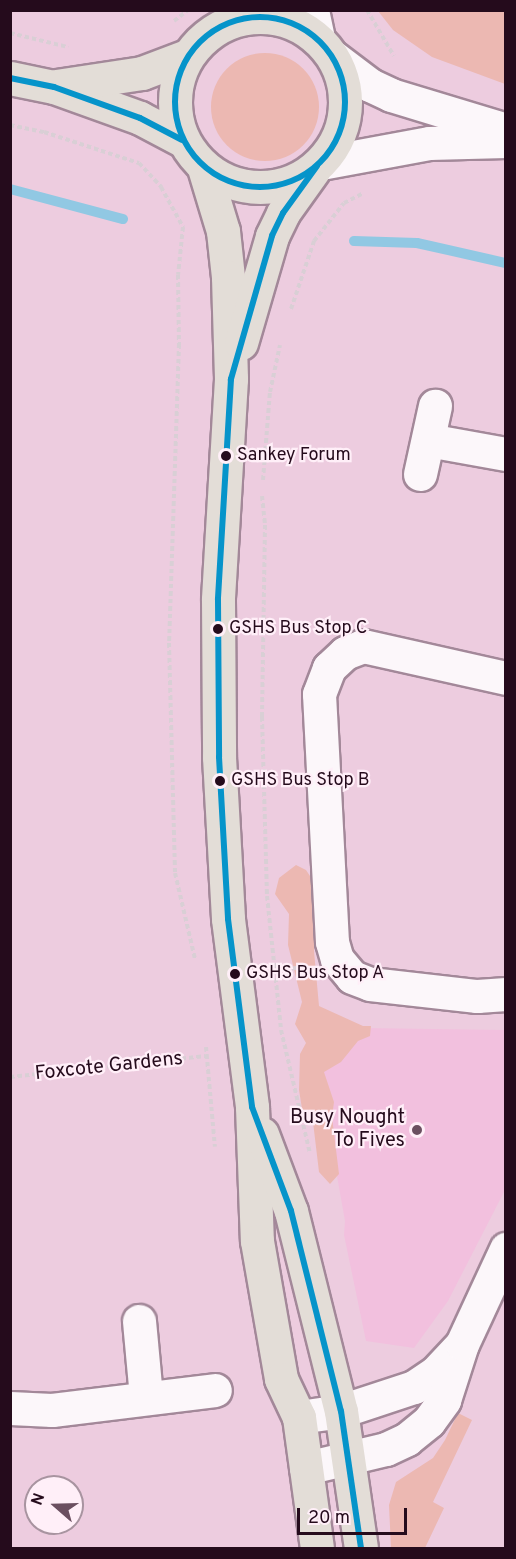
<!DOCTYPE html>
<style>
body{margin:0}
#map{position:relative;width:516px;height:1559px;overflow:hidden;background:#edccdf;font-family:Overpass,sans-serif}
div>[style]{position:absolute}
.built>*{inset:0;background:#f2c0de}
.green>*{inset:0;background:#ecb8b2}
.round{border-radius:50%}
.stream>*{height:10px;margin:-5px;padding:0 5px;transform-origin:5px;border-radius:5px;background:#91c8e3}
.path>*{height:4px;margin-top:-2px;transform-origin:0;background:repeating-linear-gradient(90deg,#d9cfd5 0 4.5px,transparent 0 7.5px)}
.roads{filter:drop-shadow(2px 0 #a38899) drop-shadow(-2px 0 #a38899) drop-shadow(0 2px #a38899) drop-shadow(0 -2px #a38899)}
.minor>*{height:33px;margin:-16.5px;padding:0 16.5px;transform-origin:16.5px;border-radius:16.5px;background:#fcf7fa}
.major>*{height:33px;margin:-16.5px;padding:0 16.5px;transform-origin:16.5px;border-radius:16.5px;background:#e3ddd7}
.major>.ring{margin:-16.5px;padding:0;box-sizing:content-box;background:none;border:33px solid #e3ddd7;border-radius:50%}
.bus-1>*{height:6px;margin:-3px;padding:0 3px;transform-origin:3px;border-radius:3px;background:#0694ca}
.bus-1>.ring{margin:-3px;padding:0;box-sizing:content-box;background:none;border:6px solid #0694ca;border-radius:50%}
.dots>*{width:16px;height:16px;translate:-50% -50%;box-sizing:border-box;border:3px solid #ffeff8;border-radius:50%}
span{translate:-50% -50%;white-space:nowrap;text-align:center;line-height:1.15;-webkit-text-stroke:4.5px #ffeff8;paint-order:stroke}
.bus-label{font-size:18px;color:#250b1c}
.left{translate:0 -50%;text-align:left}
.street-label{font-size:20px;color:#250b1c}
.poi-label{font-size:20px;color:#250b1c}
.right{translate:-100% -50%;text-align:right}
.frame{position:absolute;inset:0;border:12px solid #250b1c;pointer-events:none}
.north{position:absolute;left:24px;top:1475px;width:60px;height:60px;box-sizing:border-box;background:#ffeff8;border:2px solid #a894a0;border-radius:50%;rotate:290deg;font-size:16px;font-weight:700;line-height:24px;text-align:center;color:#250b1c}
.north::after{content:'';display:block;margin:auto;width:21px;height:27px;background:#6b4f60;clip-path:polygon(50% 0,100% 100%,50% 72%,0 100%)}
.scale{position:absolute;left:297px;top:1508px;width:110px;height:27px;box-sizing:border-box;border:3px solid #250b1c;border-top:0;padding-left:8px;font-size:18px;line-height:21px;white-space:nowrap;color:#250b1c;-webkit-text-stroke:4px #ffeff8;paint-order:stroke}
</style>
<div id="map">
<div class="built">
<i style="clip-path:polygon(361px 1028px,505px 1030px,505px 1190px,448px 1301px,414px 1348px,366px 1341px,344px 1235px,345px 1221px,318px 1070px)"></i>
</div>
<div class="green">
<i style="clip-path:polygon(378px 11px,505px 11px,505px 84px,432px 57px,393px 30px)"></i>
<i class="round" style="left:211px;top:53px;width:108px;height:108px"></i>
<i style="clip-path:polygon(296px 865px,306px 870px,316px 885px,314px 951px,319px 1006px,363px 1026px,371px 1026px,370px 1036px,358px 1041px,341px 1062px,324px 1072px,334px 1102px,332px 1117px,339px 1174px,330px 1184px,319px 1172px,313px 1122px,303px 1115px,299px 1090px,300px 1054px,306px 1043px,295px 1024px,302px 1002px,288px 945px,289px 914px,275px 894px,279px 878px)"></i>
<i style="clip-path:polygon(458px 1413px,472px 1420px,433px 1502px,444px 1508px,425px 1548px,391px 1548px,389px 1505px,396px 1482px,433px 1458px,445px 1440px)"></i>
</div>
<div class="stream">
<i style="left:10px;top:189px;width:117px;rotate:14.9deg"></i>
<i style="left:354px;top:241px;width:63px;rotate:1.8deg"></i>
<i style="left:417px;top:243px;width:91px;rotate:12.7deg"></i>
</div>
<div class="path">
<i style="left:367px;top:10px;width:53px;rotate:59.6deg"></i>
<i style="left:174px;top:21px;width:18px;rotate:-38deg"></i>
<i style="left:10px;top:33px;width:60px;rotate:13.6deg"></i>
<i style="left:10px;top:125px;width:35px;rotate:12deg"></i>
<i style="left:44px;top:132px;width:100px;rotate:18.1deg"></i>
<i style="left:139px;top:163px;width:33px;rotate:47deg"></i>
<i style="left:161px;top:187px;width:46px;rotate:61.2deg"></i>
<i style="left:183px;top:227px;width:48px;rotate:95.9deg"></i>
<i style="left:178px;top:275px;width:69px;rotate:89.2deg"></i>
<i style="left:179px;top:344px;width:299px;rotate:91.9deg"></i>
<i style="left:169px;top:643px;width:230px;rotate:88.5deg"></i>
<i style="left:175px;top:873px;width:88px;rotate:76.9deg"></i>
<i style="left:291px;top:309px;width:72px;rotate:-71.3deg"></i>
<i style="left:314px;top:241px;width:48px;rotate:-51.7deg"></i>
<i style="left:344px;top:203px;width:22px;rotate:-27deg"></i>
<i style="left:263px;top:480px;width:88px;rotate:-85.5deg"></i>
<i style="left:270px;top:392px;width:48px;rotate:-78deg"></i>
<i style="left:262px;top:496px;width:29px;rotate:84deg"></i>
<i style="left:265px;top:525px;width:192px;rotate:90.9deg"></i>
<i style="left:262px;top:717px;width:179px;rotate:88.4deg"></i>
<i style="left:267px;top:896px;width:135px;rotate:84deg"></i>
<i style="left:281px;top:1030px;width:127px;rotate:76.8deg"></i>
<i style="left:277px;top:970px;width:27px;rotate:-6deg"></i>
<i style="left:206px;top:1047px;width:100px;rotate:84.9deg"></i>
<i style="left:10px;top:1077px;width:197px;rotate:-6.1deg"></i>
</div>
<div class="roads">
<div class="minor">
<i style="left:312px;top:10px;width:30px;rotate:78deg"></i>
<i style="left:227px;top:23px;width:16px;rotate:-52deg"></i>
<i style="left:333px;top:57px;width:46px;rotate:37.1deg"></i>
<i style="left:370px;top:85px;width:23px;rotate:25deg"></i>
<i style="left:391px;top:95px;width:120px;rotate:16.9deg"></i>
<i style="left:321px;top:163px;width:110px;rotate:-10.5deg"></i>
<i style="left:429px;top:143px;width:77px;rotate:-1.5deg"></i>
<i style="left:428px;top:440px;width:79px;rotate:10.2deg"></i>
<i style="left:420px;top:474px;width:70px;rotate:-77.6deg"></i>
<i style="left:506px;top:678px;width:147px;rotate:-167.4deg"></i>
<i style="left:363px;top:646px;width:19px;rotate:159deg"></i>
<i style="left:345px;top:653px;width:22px;rotate:137deg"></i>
<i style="left:329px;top:668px;width:28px;rotate:111deg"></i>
<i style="left:319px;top:694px;width:248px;rotate:87deg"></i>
<i style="left:332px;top:942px;width:18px;rotate:74deg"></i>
<i style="left:337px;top:959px;width:23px;rotate:50deg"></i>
<i style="left:352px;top:977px;width:19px;rotate:21deg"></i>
<i style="left:370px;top:984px;width:108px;rotate:6.4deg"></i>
<i style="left:477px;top:996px;width:29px;rotate:-4deg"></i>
<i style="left:139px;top:1321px;width:75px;rotate:84.7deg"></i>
<i style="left:10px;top:1408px;width:42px;rotate:2.7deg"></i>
<i style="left:52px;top:1410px;width:164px;rotate:-7deg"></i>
<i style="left:299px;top:1417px;width:42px;rotate:-8.1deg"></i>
<i style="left:341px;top:1411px;width:77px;rotate:-18.2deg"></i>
<i style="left:414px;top:1387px;width:25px;rotate:-34deg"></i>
<i style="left:435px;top:1373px;width:35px;rotate:-47deg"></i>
<i style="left:306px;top:1468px;width:82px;rotate:-13.4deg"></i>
<i style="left:386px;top:1449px;width:23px;rotate:-25deg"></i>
<i style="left:407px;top:1439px;width:28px;rotate:-39deg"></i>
<i style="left:429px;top:1421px;width:26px;rotate:-54deg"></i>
<i style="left:444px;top:1400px;width:59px;rotate:-72.2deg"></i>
<i style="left:462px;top:1344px;width:105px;rotate:-65.1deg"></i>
</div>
<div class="major">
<i class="ring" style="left:175px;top:17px;width:137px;height:137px"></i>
<i style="left:10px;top:78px;width:45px;rotate:11.6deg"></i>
<i style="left:54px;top:87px;width:91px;rotate:19.8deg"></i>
<i style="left:140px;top:118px;width:47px;rotate:27.6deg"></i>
<i style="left:56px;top:86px;width:87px;rotate:-8.6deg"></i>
<i style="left:142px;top:73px;width:48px;rotate:-20.7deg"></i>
<i style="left:204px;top:168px;width:66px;rotate:73.2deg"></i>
<i style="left:223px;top:231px;width:46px;rotate:83.8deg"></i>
<i style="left:228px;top:277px;width:102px;rotate:88.3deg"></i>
<i style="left:231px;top:379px;width:221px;rotate:93.4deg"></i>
<i style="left:218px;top:600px;width:157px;rotate:89.6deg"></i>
<i style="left:219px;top:757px;width:162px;rotate:86.8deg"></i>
<i style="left:228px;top:919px;width:190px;rotate:82.7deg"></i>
<i style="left:252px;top:1107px;width:134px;rotate:87.9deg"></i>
<i style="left:257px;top:1241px;width:140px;rotate:80.1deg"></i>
<i style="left:281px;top:1379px;width:42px;rotate:64.7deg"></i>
<i style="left:299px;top:1417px;width:132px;rotate:82.2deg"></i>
<i style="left:241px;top:343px;width:111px;rotate:-73.8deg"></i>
<i style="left:272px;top:236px;width:25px;rotate:-64deg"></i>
<i style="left:283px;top:213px;width:52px;rotate:-54.5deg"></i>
<i style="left:262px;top:1134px;width:82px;rotate:69.4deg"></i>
<i style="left:291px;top:1211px;width:206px;rotate:76deg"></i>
<i style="left:341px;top:1411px;width:138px;rotate:81.7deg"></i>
</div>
</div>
<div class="bus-1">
<i class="ring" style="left:175px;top:17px;width:164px;height:164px"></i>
<i style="left:10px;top:78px;width:45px;rotate:11.6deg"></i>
<i style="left:54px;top:87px;width:91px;rotate:19.8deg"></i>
<i style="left:140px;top:118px;width:47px;rotate:27.6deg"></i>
<i style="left:317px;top:166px;width:58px;rotate:125.9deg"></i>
<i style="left:283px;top:213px;width:25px;rotate:116deg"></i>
<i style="left:272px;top:236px;width:149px;rotate:106deg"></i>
<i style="left:231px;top:379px;width:221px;rotate:93.4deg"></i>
<i style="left:218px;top:600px;width:157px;rotate:89.6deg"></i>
<i style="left:219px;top:757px;width:162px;rotate:86.8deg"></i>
<i style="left:228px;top:919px;width:190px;rotate:82.7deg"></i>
<i style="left:252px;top:1107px;width:111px;rotate:69.4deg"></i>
<i style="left:291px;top:1211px;width:206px;rotate:76deg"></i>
<i style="left:341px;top:1411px;width:138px;rotate:81.7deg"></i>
</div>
<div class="dots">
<i style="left:226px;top:456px;background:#250b1c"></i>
<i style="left:218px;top:629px;background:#250b1c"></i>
<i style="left:220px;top:781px;background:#250b1c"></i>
<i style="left:235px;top:974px;background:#250b1c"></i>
<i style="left:417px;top:1130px;background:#6b4f60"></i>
</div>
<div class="bus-label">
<span class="left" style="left:237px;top:456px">Sankey Forum</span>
<span class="left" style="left:229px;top:629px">GSHS Bus Stop C</span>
<span class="left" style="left:231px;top:781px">GSHS Bus Stop B</span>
<span class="left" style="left:246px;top:974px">GSHS Bus Stop A</span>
</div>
<div class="street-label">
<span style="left:109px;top:1067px;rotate:-6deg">Foxcote Gardens</span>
</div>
<div class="poi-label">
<span class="right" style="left:405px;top:1130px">Busy Nought<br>To Fives</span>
</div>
<div class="frame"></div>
<div class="north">N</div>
<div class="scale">20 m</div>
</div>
